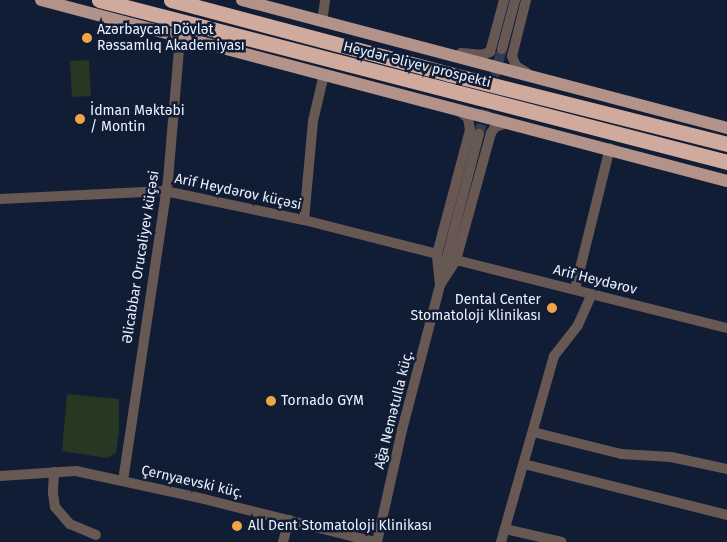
<!DOCTYPE html>
<meta charset="utf-8">
<style>
body{margin:0}
#map{position:relative;width:727px;height:542px;overflow:hidden;background:#111d35;font-family:"Fira Sans",sans-serif}
div>[style]{position:absolute}
.green>*{inset:0;background:#283722;transform-origin:0 0}
.minor-tunnel>*{height:10px;margin-top:-5px;transform-origin:0;background:repeating-linear-gradient(90deg,#323d53 0 10px,transparent 0 15px)}
.minor>*{height:10px;margin:-5px;padding:0 5px;transform-origin:5px;border-radius:5px;background:#685854}
.major>*{height:12px;margin:-6px;padding:0 6px;transform-origin:6px;border-radius:6px;background:#b39389}
.highway>*{height:15px;margin:-7.5px;padding:0 7.5px;transform-origin:7.5px;border-radius:7.5px;background:#d1aa9e}
.dots>*{width:14px;height:14px;translate:-50% -50%;box-sizing:border-box;border:2px solid #111d35;border-radius:50%}
span{translate:-50% -50%;white-space:nowrap;text-align:center;line-height:1.15;-webkit-text-stroke:5px #111d35;paint-order:stroke}
.poi-label{font-size:14px;color:#eaf2ff}
.left{translate:0 -50%;text-align:left}
.right{translate:-100% -50%;text-align:right}
.street-label{font-size:14px;color:#eaf2ff}
</style>
<div id="map">
<div class="green">
<i style="left:89px;top:60px;width:36px;height:19px;rotate:87deg"></i>
<i style="clip-path:polygon(67px 394px,119px 399px,119px 433px,116px 453px,107px 458px,62px 451px)"></i>
</div>
<div class="minor-tunnel">
<i style="left:479px;top:134px;width:88px;rotate:-74.9deg"></i>
</div>
<div class="minor">
<i style="left:526px;top:0;width:58px;rotate:104deg"></i>
<i style="left:512px;top:56px;width:11px;rotate:68deg"></i>
<i style="left:516px;top:66px;width:12px;rotate:31deg"></i>
<i style="left:322px;top:22px;width:22px;rotate:-82deg"></i>
<i style="left:502px;top:49px;width:51px;rotate:-75.1deg"></i>
<i style="left:461px;top:53px;width:21px;rotate:5deg"></i>
<i style="left:482px;top:55px;width:9px;rotate:-21deg"></i>
<i style="left:490px;top:52px;width:54px;rotate:-74.9deg"></i>
<i style="left:0;top:199px;width:165px;rotate:-2.8deg"></i>
<i style="left:165px;top:191px;width:142px;rotate:11.8deg"></i>
<i style="left:304px;top:220px;width:137px;rotate:14.3deg"></i>
<i style="left:304px;top:220px;width:99px;rotate:-84.8deg"></i>
<i style="left:313px;top:121px;width:48px;rotate:-76.8deg"></i>
<i style="left:456px;top:260px;width:279px;rotate:14.1deg"></i>
<i style="left:442px;top:276px;width:147px;rotate:-75.4deg"></i>
<i style="left:440px;top:285px;width:31px;rotate:-96deg"></i>
<i style="left:437px;top:254px;width:128px;rotate:-75.1deg"></i>
<i style="left:470px;top:130px;width:12px;rotate:-99deg"></i>
<i style="left:468px;top:118px;width:13px;rotate:-141deg"></i>
<i style="left:575px;top:289px;width:145px;rotate:-76.1deg"></i>
<i style="left:533px;top:432px;width:91px;rotate:14deg"></i>
<i style="left:621px;top:454px;width:50px;rotate:3.4deg"></i>
<i style="left:671px;top:457px;width:57px;rotate:12.1deg"></i>
<i style="left:524px;top:464px;width:209px;rotate:14.1deg"></i>
<i style="left:54px;top:472px;width:21px;rotate:93deg"></i>
<i style="left:53px;top:493px;width:14px;rotate:82deg"></i>
<i style="left:55px;top:507px;width:23px;rotate:49deg"></i>
<i style="left:70px;top:524px;width:28px;rotate:23deg"></i>
<i style="left:0;top:476px;width:76px;rotate:-3.8deg"></i>
<i style="left:76px;top:471px;width:131px;rotate:12.3deg"></i>
<i style="left:204px;top:499px;width:176px;rotate:14.1deg"></i>
<i style="left:123px;top:481px;width:304px;rotate:-81.5deg"></i>
<i style="left:168px;top:180px;width:144px;rotate:-85.2deg"></i>
<i style="left:505px;top:529px;width:58px;rotate:12.8deg"></i>
<i style="left:283px;top:542px;width:23px;rotate:-75deg"></i>
<i style="left:377px;top:542px;width:115px;rotate:-77.4deg"></i>
<i style="left:402px;top:430px;width:150px;rotate:-75.3deg"></i>
<i style="left:440px;top:285px;width:30px;rotate:-57deg"></i>
<i style="left:456px;top:260px;width:132px;rotate:-74.6deg"></i>
<i style="left:491px;top:133px;width:7px;rotate:-56deg"></i>
<i style="left:495px;top:127px;width:13px;rotate:-18deg"></i>
<i style="left:501px;top:542px;width:193px;rotate:-74.1deg"></i>
<i style="left:554px;top:356px;width:39px;rotate:-52deg"></i>
<i style="left:578px;top:325px;width:34px;rotate:-66deg"></i>
</div>
<div class="major">
<i style="left:41px;top:0;width:709px;rotate:14.78deg"></i>
<i style="left:242px;top:0;width:502px;rotate:14.78deg"></i>
</div>
<div class="highway">
<i style="left:99px;top:0;width:649px;rotate:14.46deg"></i>
<i style="left:171px;top:0;width:288px;rotate:14.9deg"></i>
<i style="left:449px;top:74px;width:287px;rotate:14.1deg"></i>
</div>
<div class="dots">
<i style="left:87px;top:38px;background:#f4a345"></i>
<i style="left:80px;top:119px;background:#f4a345"></i>
<i style="left:552px;top:308px;background:#f4a345"></i>
<i style="left:271px;top:401px;background:#f4a345"></i>
<i style="left:237px;top:526px;background:#f4a345"></i>
</div>
<div class="poi-label">
<span class="left" style="left:97px;top:38px">Azərbaycan Dövlət<br>Rəssamlıq Akademiyası</span>
<span class="left" style="left:90px;top:119px">İdman Məktəbi<br>/ Montin</span>
<span class="right" style="left:541px;top:308px">Dental Center<br>Stomatoloji Klinikası</span>
<span class="left" style="left:281px;top:401px">Tornado GYM</span>
<span class="left" style="left:248px;top:526px">All Dent Stomatoloji Klinikası</span>
</div>
<div class="street-label">
<span style="left:417px;top:65px;rotate:14deg">Heydər Əliyev prospekti</span>
<span style="left:238px;top:192px;rotate:12deg">Arif Heydərov küçəsi</span>
<span style="left:141px;top:257px;rotate:-81deg">Əlicabbar Orucəliyev küçəsi</span>
<span style="left:595px;top:280px;rotate:14deg">Arif Heydərov</span>
<span style="left:394px;top:410px;rotate:-76deg">Ağa Nemətulla küç.</span>
<span style="left:192px;top:482px;rotate:13deg">Çernyaevski küç.</span>
</div>
</div>
